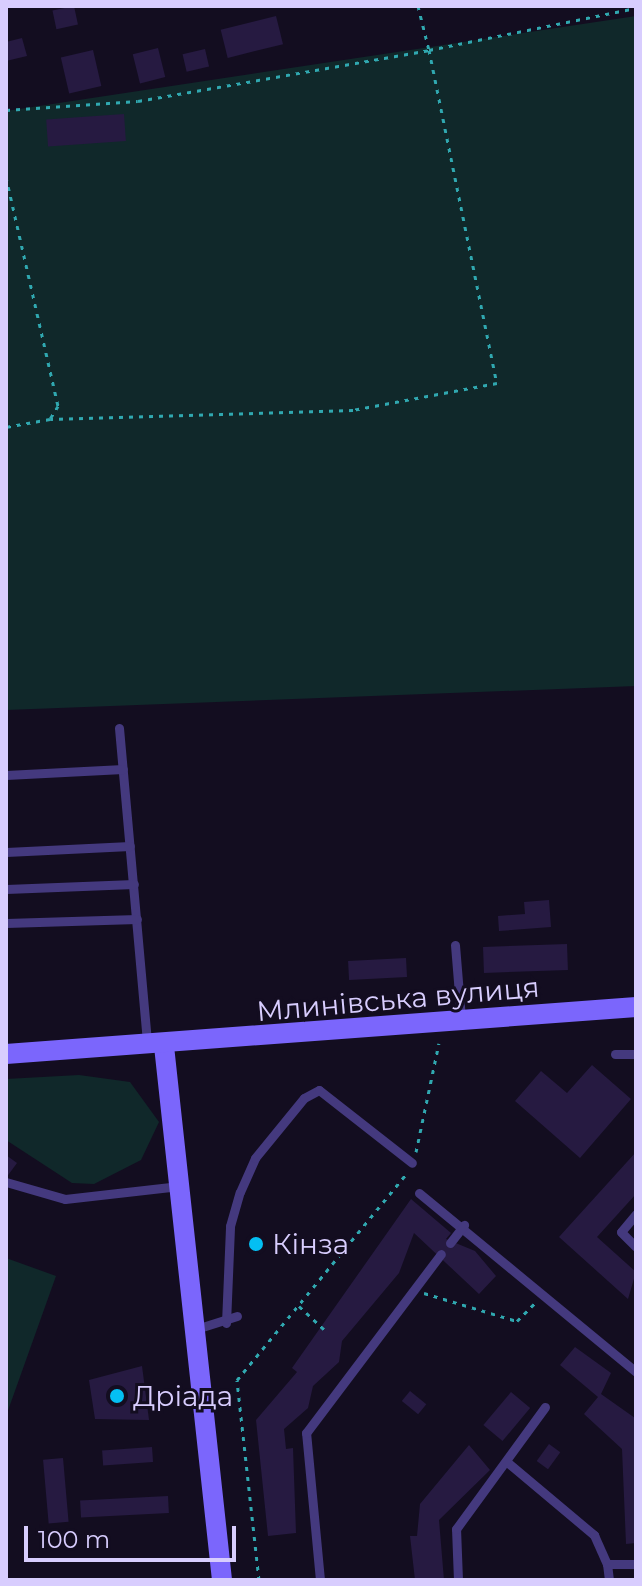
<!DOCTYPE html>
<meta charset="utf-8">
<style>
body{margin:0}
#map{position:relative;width:642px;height:1586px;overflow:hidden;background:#130d20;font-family:Montserrat,sans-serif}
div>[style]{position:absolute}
.green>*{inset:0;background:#10282a}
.building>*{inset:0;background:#261a41;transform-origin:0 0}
.path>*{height:3px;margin-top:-1.5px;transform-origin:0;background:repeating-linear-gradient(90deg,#30a8b0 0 4px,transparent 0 10px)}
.service>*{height:9px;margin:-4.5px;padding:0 4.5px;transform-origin:4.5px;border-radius:4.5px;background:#44397e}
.secondary>*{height:20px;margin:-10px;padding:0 10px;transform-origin:10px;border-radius:10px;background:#7b66fc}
.dots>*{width:22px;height:22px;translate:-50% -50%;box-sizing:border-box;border:4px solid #130d20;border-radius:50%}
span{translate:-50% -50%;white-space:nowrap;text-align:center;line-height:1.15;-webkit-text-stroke:6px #130d20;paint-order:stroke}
.street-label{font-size:28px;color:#d8cdfe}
.poi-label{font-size:28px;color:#d8cdfe}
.left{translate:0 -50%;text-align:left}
.frame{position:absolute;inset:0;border:8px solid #d8cdfe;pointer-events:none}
.scale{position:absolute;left:24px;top:1526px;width:212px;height:36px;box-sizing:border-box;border:4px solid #d8cdfe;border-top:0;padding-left:10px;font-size:24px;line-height:28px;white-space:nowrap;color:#d8cdfe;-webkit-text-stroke:6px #130d20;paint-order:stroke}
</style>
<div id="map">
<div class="green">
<i style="clip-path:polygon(636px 16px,636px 686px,6px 710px,6px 111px)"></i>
<i style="clip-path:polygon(79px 1075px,130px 1082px,159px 1122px,141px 1160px,94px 1184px,72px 1183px,6px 1140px,6px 1079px)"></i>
<i style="clip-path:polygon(6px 1258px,56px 1276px,6px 1416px)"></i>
</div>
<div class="building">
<i style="left:74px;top:6px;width:19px;height:22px;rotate:78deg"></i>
<i style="left:276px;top:16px;width:29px;height:57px;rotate:76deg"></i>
<i style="clip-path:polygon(22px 38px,27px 56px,6px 61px,6px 42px)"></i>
<i style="left:158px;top:48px;width:30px;height:26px;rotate:76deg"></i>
<i style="left:205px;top:49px;width:18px;height:23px;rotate:77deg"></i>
<i style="left:93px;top:50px;width:37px;height:33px;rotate:77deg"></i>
<i style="left:124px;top:114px;width:27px;height:78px;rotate:86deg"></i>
<i style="clip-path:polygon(549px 900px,551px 927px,499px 931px,498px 916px,525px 914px,524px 902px)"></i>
<i style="left:567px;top:944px;width:26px;height:84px;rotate:88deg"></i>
<i style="left:406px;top:958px;width:19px;height:58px;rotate:87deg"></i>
<i style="clip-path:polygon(592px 1065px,631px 1099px,580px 1158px,515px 1101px,541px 1071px,567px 1093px)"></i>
<i style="clip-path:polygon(636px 1152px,636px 1194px,597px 1237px,636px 1272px,628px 1299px,559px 1237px)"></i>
<i style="clip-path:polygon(6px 1155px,17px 1163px,6px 1178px)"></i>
<i style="clip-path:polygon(411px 1199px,451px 1233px,446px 1239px,475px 1251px,496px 1276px,479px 1294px,414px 1233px,399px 1273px,342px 1341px,339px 1362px,313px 1386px,308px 1408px,284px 1429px,286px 1449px,293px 1448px,296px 1533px,268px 1536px,256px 1420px,297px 1372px,292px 1368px)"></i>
<i style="clip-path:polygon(575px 1347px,611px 1373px,601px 1394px,635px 1418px,636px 1543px,626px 1544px,622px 1449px,584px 1414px,598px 1397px,560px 1365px)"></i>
<i style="clip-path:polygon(142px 1366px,149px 1420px,95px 1419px,89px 1380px)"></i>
<i style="left:410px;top:1391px;width:21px;height:13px;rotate:39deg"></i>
<i style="left:511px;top:1392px;width:25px;height:43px;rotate:40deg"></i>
<i style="left:549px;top:1444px;width:14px;height:21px;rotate:36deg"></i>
<i style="clip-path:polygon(469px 1445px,490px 1470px,439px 1520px,444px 1580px,415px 1580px,410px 1536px,417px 1536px,420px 1504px)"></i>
<i style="left:152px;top:1447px;width:15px;height:50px;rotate:86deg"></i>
<i style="left:63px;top:1458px;width:64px;height:20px;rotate:85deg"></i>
<i style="left:168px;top:1496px;width:17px;height:88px;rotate:87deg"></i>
</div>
<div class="path">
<i style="left:418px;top:6px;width:45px;rotate:76deg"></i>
<i style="left:429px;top:50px;width:211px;rotate:-11.5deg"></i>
<i style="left:6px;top:110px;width:132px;rotate:-3.9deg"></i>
<i style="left:138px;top:101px;width:295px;rotate:-9.9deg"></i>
<i style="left:429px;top:50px;width:340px;rotate:78.5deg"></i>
<i style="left:497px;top:383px;width:147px;rotate:169.4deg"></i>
<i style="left:353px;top:410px;width:303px;rotate:178.3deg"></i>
<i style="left:6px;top:177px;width:235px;rotate:77.2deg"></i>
<i style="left:58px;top:406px;width:15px;rotate:122deg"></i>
<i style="left:50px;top:419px;width:45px;rotate:169.7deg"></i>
<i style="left:416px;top:1152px;width:111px;rotate:-78.1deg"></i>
<i style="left:424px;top:1293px;width:97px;rotate:16.8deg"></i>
<i style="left:517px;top:1321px;width:27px;rotate:-45deg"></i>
<i style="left:299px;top:1306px;width:35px;rotate:43deg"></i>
<i style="left:259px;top:1580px;width:201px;rotate:-96.3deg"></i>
<i style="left:237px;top:1380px;width:266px;rotate:-50.6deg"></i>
</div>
<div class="service">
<i style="left:119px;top:728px;width:317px;rotate:84.9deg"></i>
<i style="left:6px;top:775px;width:117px;rotate:-2.9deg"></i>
<i style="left:6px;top:852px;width:124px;rotate:-2.8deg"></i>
<i style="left:6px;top:889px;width:128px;rotate:-2.2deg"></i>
<i style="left:6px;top:923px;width:131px;rotate:-1.7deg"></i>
<i style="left:455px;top:945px;width:73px;rotate:85.3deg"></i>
<i style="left:615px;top:1054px;width:21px"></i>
<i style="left:6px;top:1182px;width:61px;rotate:16.1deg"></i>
<i style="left:65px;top:1199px;width:115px;rotate:-6.5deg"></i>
<i style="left:419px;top:1193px;width:281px;rotate:39.5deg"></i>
<i style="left:636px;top:1214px;width:23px;rotate:130deg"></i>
<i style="left:621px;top:1232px;width:21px;rotate:45deg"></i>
<i style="left:450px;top:1243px;width:23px;rotate:-52deg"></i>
<i style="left:226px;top:1323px;width:97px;rotate:-87.6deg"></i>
<i style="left:230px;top:1226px;width:35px;rotate:-74deg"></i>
<i style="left:240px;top:1192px;width:37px;rotate:-66deg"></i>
<i style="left:255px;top:1158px;width:77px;rotate:-50.8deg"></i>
<i style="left:304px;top:1098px;width:17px;rotate:-28deg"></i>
<i style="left:319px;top:1090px;width:118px;rotate:38.1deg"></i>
<i style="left:196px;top:1329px;width:43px;rotate:-17.6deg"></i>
<i style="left:507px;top:1462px;width:114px;rotate:40deg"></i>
<i style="left:594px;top:1535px;width:32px;rotate:66deg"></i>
<i style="left:320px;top:1580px;width:148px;rotate:-95.4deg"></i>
<i style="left:306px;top:1433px;width:224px;rotate:-53deg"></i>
<i style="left:458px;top:1580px;width:51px;rotate:-92.2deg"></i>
<i style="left:456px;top:1529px;width:151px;rotate:-53.9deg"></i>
<i style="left:609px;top:1580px;width:16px;rotate:-97deg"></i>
<i style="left:607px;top:1564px;width:29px"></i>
</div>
<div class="secondary">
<i style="left:164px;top:1046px;width:537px;rotate:83.8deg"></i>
<i style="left:6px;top:1054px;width:632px;rotate:-4.27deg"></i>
</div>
<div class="dots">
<i style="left:256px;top:1244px;background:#04bff3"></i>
<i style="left:117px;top:1396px;background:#04bff3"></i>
</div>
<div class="street-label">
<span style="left:398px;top:999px;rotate:-5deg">Млинівська вулиця</span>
</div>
<div class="poi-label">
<span class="left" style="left:272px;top:1244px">Кінза</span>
<span class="left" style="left:133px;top:1396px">Дріада</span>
</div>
<div class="frame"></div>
<div class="scale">100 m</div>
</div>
